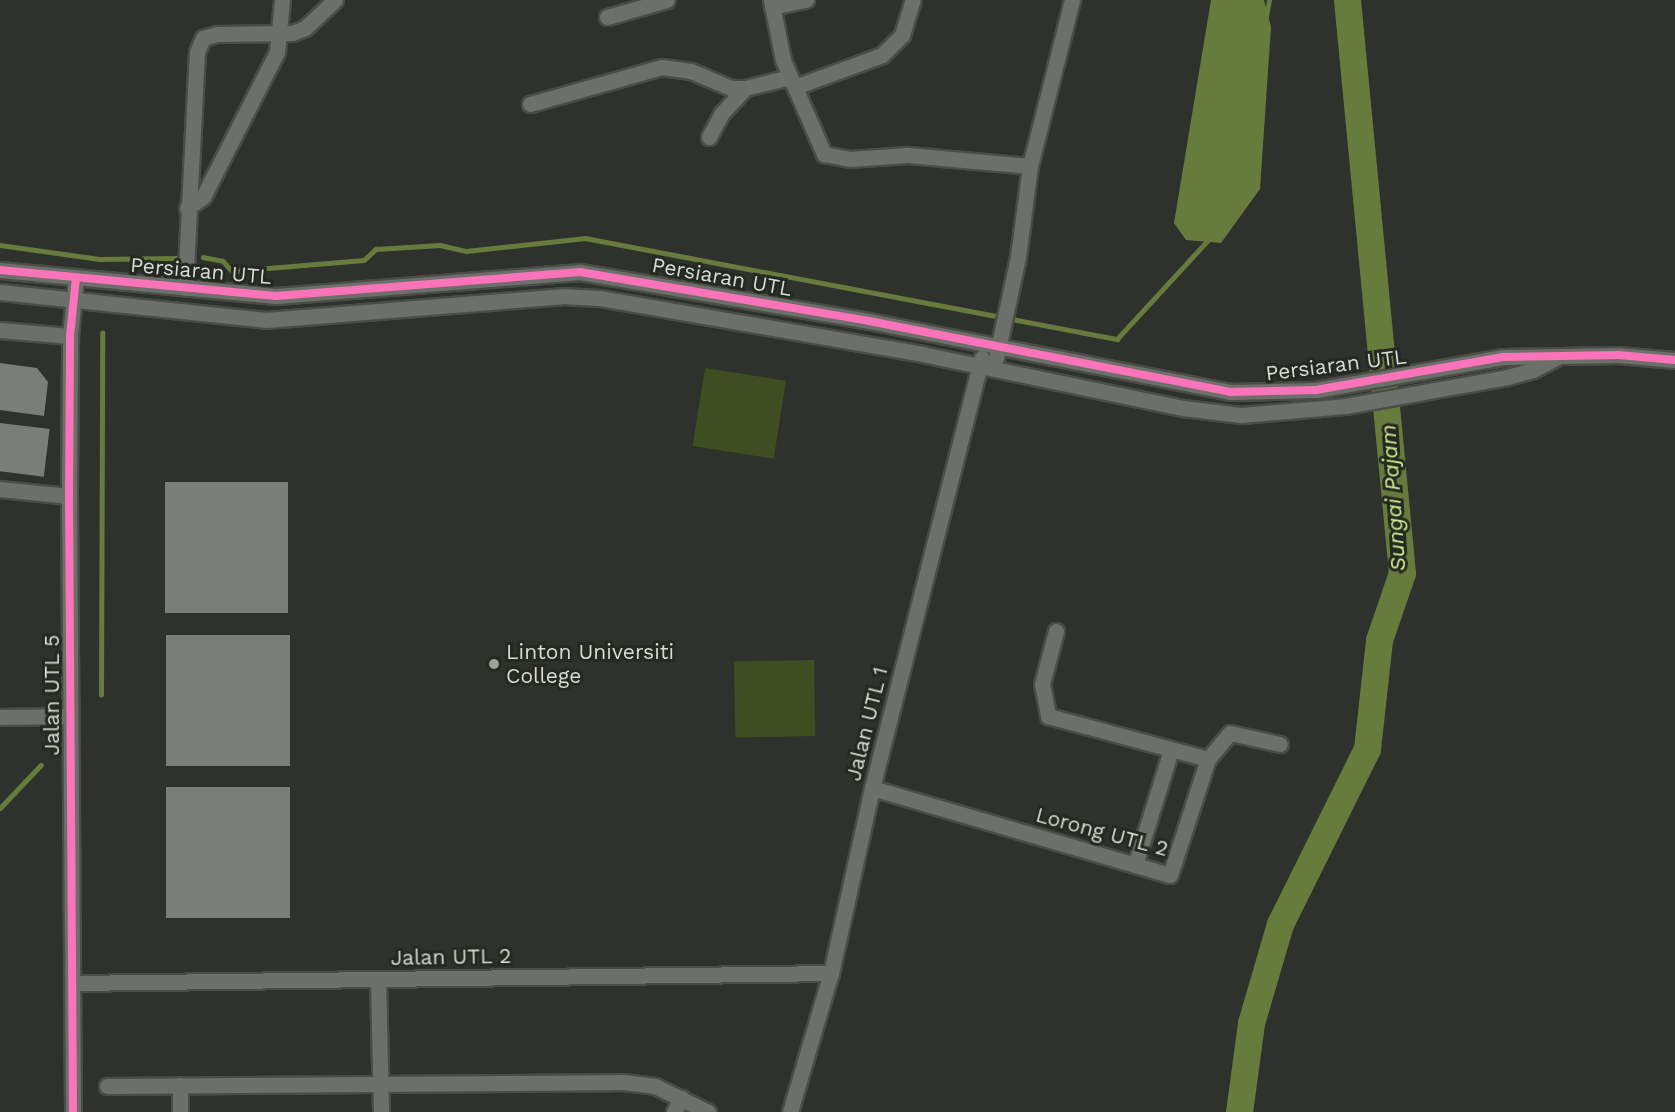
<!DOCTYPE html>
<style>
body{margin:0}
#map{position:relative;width:1675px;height:1112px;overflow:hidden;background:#2f312c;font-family:"Work Sans",sans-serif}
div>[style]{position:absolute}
.green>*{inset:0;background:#3f4e21;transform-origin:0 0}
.water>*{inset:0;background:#677b3d}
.stream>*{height:4.5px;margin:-2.25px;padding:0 2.25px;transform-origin:2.25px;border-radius:2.25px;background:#677b3d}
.river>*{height:27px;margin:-13.5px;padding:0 13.5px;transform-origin:13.5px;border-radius:13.5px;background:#677b3d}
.building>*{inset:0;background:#7b7d79;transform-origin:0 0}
.roads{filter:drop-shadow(2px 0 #4a4c48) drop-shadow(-2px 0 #4a4c48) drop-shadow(0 2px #4a4c48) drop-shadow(0 -2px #4a4c48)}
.minor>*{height:15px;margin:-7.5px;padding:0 7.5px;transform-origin:7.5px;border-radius:7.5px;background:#6d6f6b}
.cycleway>*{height:8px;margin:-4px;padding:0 4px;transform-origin:4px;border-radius:4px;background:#fb73b8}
.dots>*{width:16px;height:16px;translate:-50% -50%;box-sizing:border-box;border:3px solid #262921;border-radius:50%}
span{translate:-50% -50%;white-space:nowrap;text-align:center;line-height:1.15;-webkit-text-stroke:6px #262921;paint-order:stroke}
.street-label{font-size:21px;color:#d9dcd6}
.poi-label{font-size:21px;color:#d9dcd6}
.left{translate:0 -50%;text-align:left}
.water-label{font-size:22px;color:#d1f191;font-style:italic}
</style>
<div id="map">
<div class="green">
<i style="left:705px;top:368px;width:82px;height:79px;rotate:9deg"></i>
<i style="left:814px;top:660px;width:76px;height:80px;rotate:89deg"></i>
</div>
<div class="water">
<i style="clip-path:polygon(1211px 0,1264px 0,1271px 27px,1260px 189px,1221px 243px,1186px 240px,1174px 223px)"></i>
</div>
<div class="stream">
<i style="left:1266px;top:17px;width:17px;rotate:-80deg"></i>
<i style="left:0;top:245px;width:100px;rotate:8deg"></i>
<i style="left:99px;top:259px;width:79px;rotate:-0.7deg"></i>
<i style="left:203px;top:257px;width:20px;rotate:11deg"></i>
<i style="left:223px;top:261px;width:13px;rotate:48deg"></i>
<i style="left:232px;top:271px;width:132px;rotate:-4.8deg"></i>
<i style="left:364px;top:260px;width:16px;rotate:-43deg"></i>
<i style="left:376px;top:249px;width:64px;rotate:-3.6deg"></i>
<i style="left:440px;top:245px;width:27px;rotate:13deg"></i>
<i style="left:466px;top:251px;width:120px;rotate:-6.2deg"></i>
<i style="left:585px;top:238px;width:542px;rotate:10.75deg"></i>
<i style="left:1117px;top:339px;width:136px;rotate:-47.4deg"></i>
<i style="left:101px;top:695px;width:362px;rotate:-89.8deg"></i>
<i style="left:0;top:808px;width:59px;rotate:-46.4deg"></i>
</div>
<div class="river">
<i style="left:1239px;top:1112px;width:90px;rotate:-82.3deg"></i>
<i style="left:1251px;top:1023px;width:103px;rotate:-73.7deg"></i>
<i style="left:1280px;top:924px;width:195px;rotate:-63.6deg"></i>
<i style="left:1367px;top:749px;width:110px;rotate:-83.7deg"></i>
<i style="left:1379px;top:640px;width:71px;rotate:-71.1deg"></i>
<i style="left:1402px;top:573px;width:576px;rotate:-95.48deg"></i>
</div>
<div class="building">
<i style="clip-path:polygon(0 363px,37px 368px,48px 382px,44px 416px,0 410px)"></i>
<i style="left:0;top:423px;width:50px;height:48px;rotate:7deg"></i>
<i style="left:165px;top:482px;width:123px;height:131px"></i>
<i style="left:290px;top:635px;width:131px;height:124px;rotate:90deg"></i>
<i style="left:166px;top:787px;width:124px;height:131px"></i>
</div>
<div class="roads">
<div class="minor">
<i style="left:771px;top:0;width:61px;rotate:78.7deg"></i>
<i style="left:783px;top:60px;width:103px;rotate:66.4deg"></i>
<i style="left:824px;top:154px;width:26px;rotate:11deg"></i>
<i style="left:850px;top:159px;width:57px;rotate:-4deg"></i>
<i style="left:907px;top:155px;width:123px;rotate:5.1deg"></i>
<i style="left:772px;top:7px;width:35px;rotate:-12deg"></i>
<i style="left:607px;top:17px;width:62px;rotate:-15.8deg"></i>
<i style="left:795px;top:87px;width:93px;rotate:-20.2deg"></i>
<i style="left:882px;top:55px;width:28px;rotate:-45deg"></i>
<i style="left:902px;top:35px;width:37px;rotate:-73deg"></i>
<i style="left:530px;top:104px;width:137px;rotate:-15.7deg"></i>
<i style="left:662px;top:67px;width:29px;rotate:8deg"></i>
<i style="left:691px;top:71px;width:43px;rotate:23deg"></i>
<i style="left:731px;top:88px;width:14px"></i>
<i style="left:709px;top:137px;width:27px;rotate:-62deg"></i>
<i style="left:722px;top:113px;width:34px;rotate:-47deg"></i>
<i style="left:745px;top:88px;width:46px;rotate:-13.7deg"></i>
<i style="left:187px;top:208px;width:19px;rotate:-35deg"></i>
<i style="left:203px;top:197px;width:163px;rotate:-63deg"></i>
<i style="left:277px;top:52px;width:52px;rotate:-84.5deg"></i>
<i style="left:0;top:270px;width:277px;rotate:5.4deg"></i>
<i style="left:276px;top:296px;width:305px;rotate:-4.5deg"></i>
<i style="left:580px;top:272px;width:293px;rotate:9.6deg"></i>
<i style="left:869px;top:321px;width:368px;rotate:11.1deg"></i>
<i style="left:1230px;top:392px;width:86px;rotate:-1.3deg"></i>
<i style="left:1316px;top:390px;width:190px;rotate:-10deg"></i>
<i style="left:1503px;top:357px;width:115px;rotate:-1deg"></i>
<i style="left:1618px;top:355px;width:57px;rotate:5deg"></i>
<i style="left:185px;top:288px;width:236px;rotate:-87.1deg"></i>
<i style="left:197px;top:52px;width:15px;rotate:-67deg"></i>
<i style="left:203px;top:38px;width:15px;rotate:-16deg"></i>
<i style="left:217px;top:34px;width:75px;rotate:-0.8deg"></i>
<i style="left:292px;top:33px;width:14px;rotate:-21deg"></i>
<i style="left:305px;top:28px;width:41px;rotate:-43deg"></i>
<i style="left:0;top:292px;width:267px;rotate:6deg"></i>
<i style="left:266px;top:320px;width:297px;rotate:-4.6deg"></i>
<i style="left:562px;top:296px;width:37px;rotate:3deg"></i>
<i style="left:599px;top:298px;width:328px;rotate:9.8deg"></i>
<i style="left:922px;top:354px;width:267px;rotate:11.7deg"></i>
<i style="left:1183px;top:408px;width:58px;rotate:6.9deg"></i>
<i style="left:1241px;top:415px;width:104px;rotate:-4.9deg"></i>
<i style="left:1345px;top:406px;width:165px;rotate:-10.1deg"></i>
<i style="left:1507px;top:377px;width:27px;rotate:-15deg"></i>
<i style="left:1533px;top:370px;width:27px;rotate:-28deg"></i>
<i style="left:0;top:330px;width:70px;rotate:4.9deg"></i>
<i style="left:996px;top:358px;width:103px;rotate:-77.7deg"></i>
<i style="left:1018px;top:257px;width:92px;rotate:-82.5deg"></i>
<i style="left:1030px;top:166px;width:171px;rotate:-75.8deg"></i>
<i style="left:0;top:489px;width:69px;rotate:5.8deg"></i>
<i style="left:1056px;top:631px;width:55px;rotate:104.8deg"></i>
<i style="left:1042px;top:684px;width:33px;rotate:79deg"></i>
<i style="left:1048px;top:716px;width:166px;rotate:15deg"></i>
<i style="left:0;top:717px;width:70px;rotate:-0.8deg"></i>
<i style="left:872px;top:788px;width:310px;rotate:16.3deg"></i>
<i style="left:1170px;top:875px;width:122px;rotate:-71.9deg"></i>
<i style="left:1208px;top:759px;width:34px;rotate:-50deg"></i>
<i style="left:1230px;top:733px;width:51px;rotate:12.4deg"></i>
<i style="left:1135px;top:865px;width:121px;rotate:-72.6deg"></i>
<i style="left:378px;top:979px;width:133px;rotate:88.7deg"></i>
<i style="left:72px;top:983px;width:759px;rotate:-0.75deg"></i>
<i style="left:107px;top:1086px;width:516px;rotate:-0.44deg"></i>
<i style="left:623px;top:1082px;width:32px;rotate:7deg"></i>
<i style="left:655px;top:1086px;width:59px;rotate:26.1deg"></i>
<i style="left:73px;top:1112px;width:616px;rotate:-90.37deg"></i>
<i style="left:69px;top:496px;width:160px;rotate:-89.6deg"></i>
<i style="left:70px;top:336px;width:58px;rotate:-84.1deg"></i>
<i style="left:180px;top:1112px;width:27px;rotate:-90deg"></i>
<i style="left:674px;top:1112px;width:16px;rotate:-63deg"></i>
<i style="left:790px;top:1112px;width:145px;rotate:-73.6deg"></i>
<i style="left:831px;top:973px;width:189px;rotate:-77.5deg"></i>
<i style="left:872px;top:788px;width:444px;rotate:-75.7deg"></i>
</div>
</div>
<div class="cycleway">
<i style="left:0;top:270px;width:277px;rotate:5.4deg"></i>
<i style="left:276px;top:296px;width:305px;rotate:-4.5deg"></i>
<i style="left:580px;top:272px;width:293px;rotate:9.6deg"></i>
<i style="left:869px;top:321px;width:368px;rotate:11.1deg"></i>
<i style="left:1230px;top:392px;width:86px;rotate:-1.3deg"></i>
<i style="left:1316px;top:390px;width:190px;rotate:-10deg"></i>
<i style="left:1503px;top:357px;width:115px;rotate:-1deg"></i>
<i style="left:1618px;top:355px;width:57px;rotate:5deg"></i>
<i style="left:73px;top:1112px;width:616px;rotate:-90.37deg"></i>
<i style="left:69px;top:496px;width:160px;rotate:-89.6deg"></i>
<i style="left:70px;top:336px;width:58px;rotate:-84.1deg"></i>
</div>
<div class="dots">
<i style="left:494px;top:664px;background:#9ea09a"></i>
</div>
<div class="street-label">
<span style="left:201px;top:271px;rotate:5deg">Persiaran UTL</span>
<span style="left:722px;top:277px;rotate:10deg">Persiaran UTL</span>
<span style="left:1336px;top:365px;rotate:-7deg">Persiaran UTL</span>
<span style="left:52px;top:695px;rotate:-90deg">Jalan UTL 5</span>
<span style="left:867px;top:724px;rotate:-76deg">Jalan UTL 1</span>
<span style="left:1102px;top:832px;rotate:15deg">Lorong UTL 2</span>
<span style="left:451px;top:957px;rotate:-1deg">Jalan UTL 2</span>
</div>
<div class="poi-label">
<span class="left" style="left:506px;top:664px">Linton Universiti<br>College</span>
</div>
<div class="water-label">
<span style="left:1393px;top:498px;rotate:-94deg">Sungai Pajam</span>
</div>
</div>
